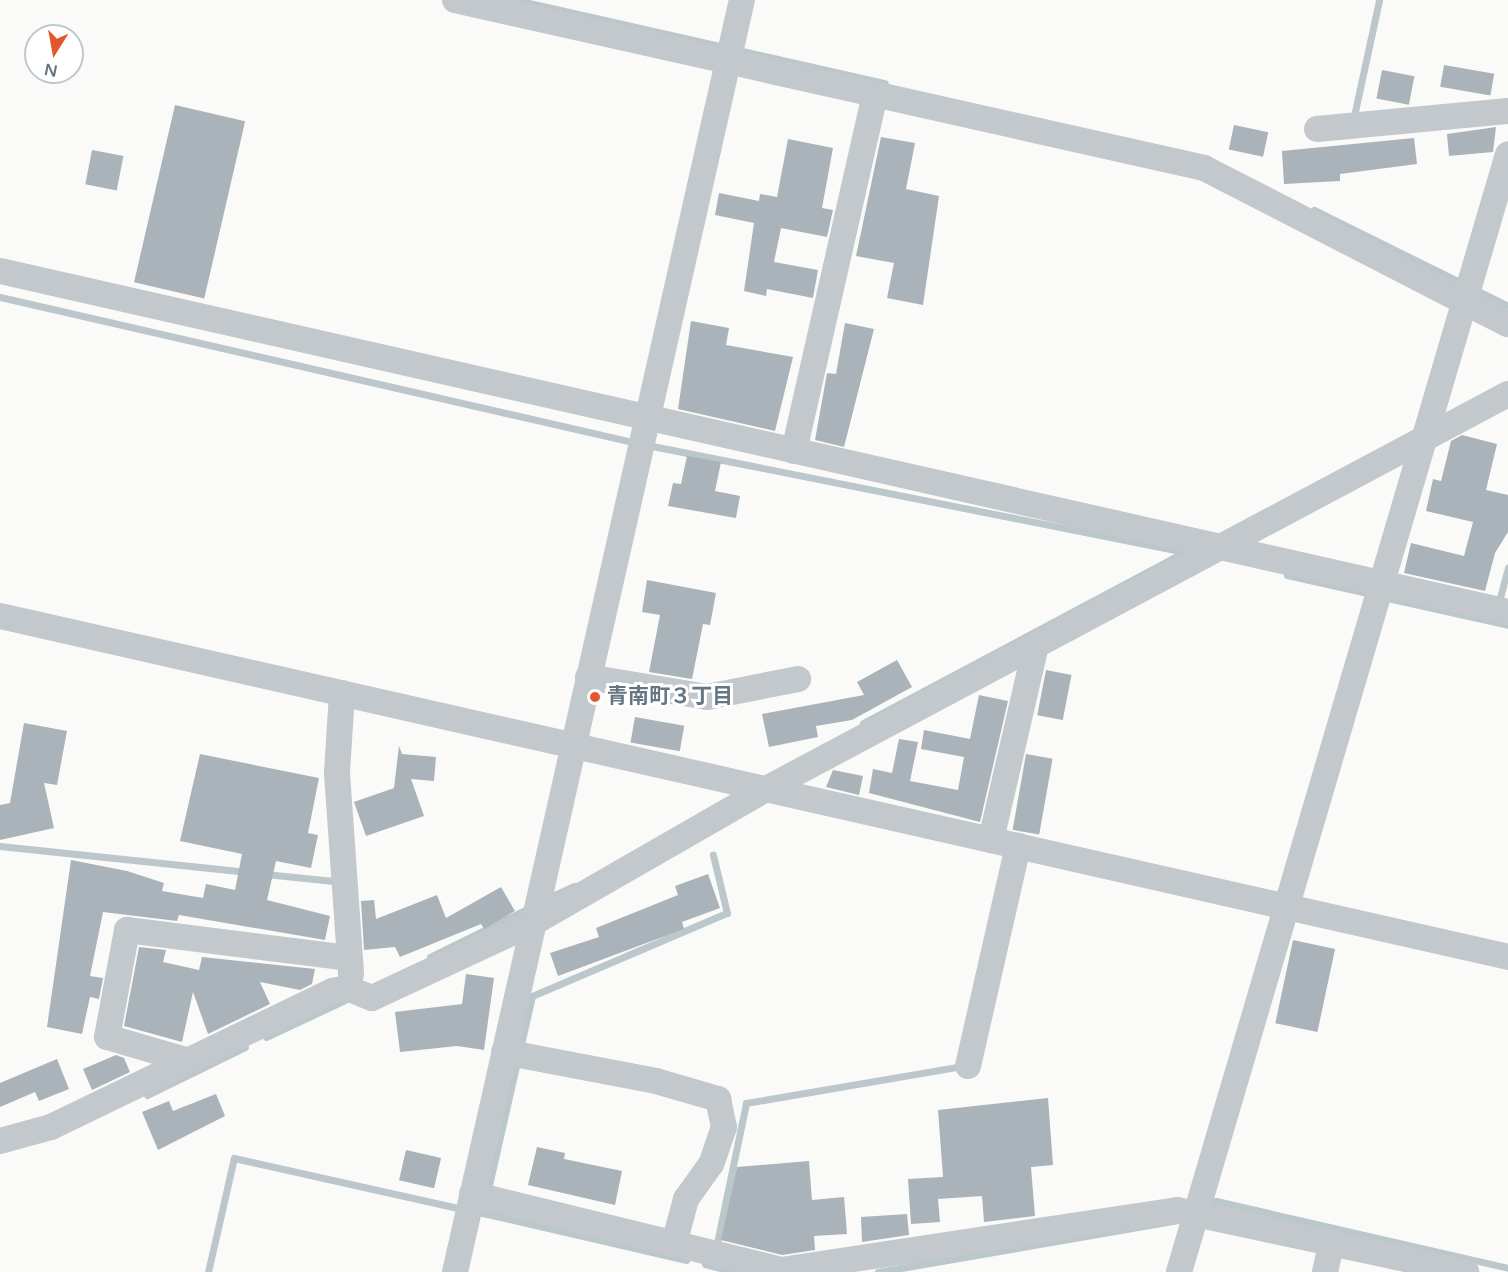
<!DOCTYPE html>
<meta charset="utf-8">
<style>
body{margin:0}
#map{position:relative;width:1508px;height:1272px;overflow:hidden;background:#fafaf8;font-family:"Varela Round","Noto Sans JP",sans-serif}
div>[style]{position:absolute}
.stream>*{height:7px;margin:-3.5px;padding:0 3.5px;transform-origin:3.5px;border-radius:3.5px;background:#bbc7cb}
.building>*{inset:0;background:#aab3b9;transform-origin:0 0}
.minor>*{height:26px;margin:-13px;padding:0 13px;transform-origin:13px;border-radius:13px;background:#c3c8cc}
.dots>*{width:16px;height:16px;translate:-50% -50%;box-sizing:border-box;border:3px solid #fff;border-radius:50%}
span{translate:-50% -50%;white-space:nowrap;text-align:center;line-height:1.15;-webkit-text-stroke:6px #fff;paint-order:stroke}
.poi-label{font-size:21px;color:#657683;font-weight:700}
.left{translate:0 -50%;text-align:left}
.north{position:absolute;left:24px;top:24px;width:60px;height:60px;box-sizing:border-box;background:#fff;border:2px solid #c1c8cd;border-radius:50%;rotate:191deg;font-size:16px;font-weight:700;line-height:24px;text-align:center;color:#657683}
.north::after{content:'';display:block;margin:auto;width:21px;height:27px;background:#e4572e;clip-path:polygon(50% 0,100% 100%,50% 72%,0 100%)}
</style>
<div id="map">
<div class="stream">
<i style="left:516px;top:0;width:378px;rotate:12.7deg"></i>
<i style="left:1354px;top:116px;width:119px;rotate:-77.8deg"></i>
<i style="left:1314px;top:210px;width:216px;rotate:26.3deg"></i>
<i style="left:0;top:297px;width:654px;rotate:12.91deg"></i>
<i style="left:637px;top:443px;width:559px;rotate:11.25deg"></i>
<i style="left:1287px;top:575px;width:87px;rotate:12.6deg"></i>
<i style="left:1383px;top:597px;width:128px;rotate:12.6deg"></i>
<i style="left:1498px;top:605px;width:39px;rotate:-75deg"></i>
<i style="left:863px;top:723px;width:373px;rotate:-28deg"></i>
<i style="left:0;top:846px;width:249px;rotate:6deg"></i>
<i style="left:265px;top:874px;width:69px;rotate:5.8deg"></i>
<i style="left:546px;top:899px;width:31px;rotate:-25deg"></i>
<i style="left:430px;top:957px;width:113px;rotate:-26.3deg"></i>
<i style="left:266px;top:1037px;width:87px;rotate:-25.1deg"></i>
<i style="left:147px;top:1095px;width:109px;rotate:-26.1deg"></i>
<i style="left:487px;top:1194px;width:203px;rotate:-77.2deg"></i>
<i style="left:532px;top:996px;width:212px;rotate:-23.1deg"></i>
<i style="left:727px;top:913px;width:60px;rotate:-103.6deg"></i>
<i style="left:1205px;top:1208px;width:13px;rotate:-32deg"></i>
<i style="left:1216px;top:1201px;width:300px;rotate:12.9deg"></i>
<i style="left:474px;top:1211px;width:218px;rotate:13deg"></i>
<i style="left:716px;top:1248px;width:148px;rotate:-78.3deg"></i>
<i style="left:746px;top:1103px;width:213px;rotate:-9.7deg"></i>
<i style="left:705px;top:1264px;width:31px;rotate:15deg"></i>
<i style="left:208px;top:1272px;width:117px;rotate:-77.2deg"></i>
<i style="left:234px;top:1158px;width:235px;rotate:12.6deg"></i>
<i style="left:878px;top:1272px;width:312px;rotate:-9.8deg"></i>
</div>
<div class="building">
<i style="left:1444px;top:65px;width:51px;height:22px;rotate:10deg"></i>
<i style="left:1382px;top:70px;width:33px;height:29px;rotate:11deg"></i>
<i style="left:175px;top:105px;width:72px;height:182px;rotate:13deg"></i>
<i style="left:1234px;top:125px;width:35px;height:25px;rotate:12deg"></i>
<i style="clip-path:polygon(1496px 127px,1493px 152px,1449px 156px,1447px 134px)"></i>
<i style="clip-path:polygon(881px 137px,915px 143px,906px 189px,939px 196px,923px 305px,887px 298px,894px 263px,856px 256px)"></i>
<i style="clip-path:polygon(1414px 138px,1417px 164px,1340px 174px,1340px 181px,1284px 184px,1282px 151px)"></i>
<i style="clip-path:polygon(788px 139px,833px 148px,822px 208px,833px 210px,827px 237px,781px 228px,774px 262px,818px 270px,813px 298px,767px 289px,766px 296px,744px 291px,754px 223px,715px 215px,719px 193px,759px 201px,760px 194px,777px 197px)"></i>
<i style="left:92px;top:150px;width:32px;height:35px;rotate:11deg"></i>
<i style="clip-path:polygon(691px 321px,729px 328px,726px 345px,793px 357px,775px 431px,678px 409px)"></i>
<i style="clip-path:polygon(845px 323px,874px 329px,844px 447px,815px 440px,827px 373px,836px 374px)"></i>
<i style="clip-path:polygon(1462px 435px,1497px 444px,1486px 490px,1508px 495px,1508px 532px,1495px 553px,1485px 591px,1404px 573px,1411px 543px,1464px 556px,1473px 522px,1426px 511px,1433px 479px,1441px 481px,1451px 441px)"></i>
<i style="clip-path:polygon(687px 456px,721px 462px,715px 491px,740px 496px,736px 518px,668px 506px,673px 483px,681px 484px)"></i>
<i style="clip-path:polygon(647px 580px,716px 593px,710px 625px,703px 624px,692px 679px,649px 672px,660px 615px,642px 612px)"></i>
<i style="clip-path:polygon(897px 660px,912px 687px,852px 720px,816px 726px,818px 737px,769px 747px,762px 714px,864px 695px,857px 682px)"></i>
<i style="left:1046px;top:670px;width:26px;height:46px;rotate:11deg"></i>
<i style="clip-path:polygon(979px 695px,1008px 701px,980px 822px,869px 793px,873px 769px,892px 773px,899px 739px,918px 742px,910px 781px,958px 790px,964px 757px,921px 749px,924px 730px,970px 739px)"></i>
<i style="left:635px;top:717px;width:50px;height:26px;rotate:10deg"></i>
<i style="clip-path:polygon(24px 723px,67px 731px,57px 785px,44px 783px,54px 828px,0 840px,0 805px,10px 803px)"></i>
<i style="clip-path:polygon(399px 746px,402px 754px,436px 757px,434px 781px,411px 779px,424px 816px,366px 836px,354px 802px,394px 788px)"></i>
<i style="clip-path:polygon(200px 754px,319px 778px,308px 833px,318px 835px,311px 868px,276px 861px,267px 900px,330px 916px,325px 940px,179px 915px,177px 921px,103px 912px,90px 976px,103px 978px,99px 999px,90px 997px,82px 1034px,47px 1027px,71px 860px,127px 871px,164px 883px,162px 891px,203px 898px,206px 884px,235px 890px,242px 854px,180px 841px)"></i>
<i style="left:1026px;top:754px;width:27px;height:77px;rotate:10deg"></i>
<i style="clip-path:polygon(833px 770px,863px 776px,859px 795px,826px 787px)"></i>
<i style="clip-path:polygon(708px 874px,720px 908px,682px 922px,684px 929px,558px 976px,550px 953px,599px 937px,596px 928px,678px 895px,675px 886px)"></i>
<i style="clip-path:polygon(501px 887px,515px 911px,484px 929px,481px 924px,400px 957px,395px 947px,364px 950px,361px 901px,374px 900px,376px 919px,437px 895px,446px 918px)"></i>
<i style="left:1293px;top:940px;width:43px;height:85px;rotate:12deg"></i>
<i style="clip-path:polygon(139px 947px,166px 950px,163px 962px,199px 970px,202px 957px,315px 969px,312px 984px,300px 990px,260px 982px,270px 1004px,208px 1034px,193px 992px,182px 1042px,124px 1026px)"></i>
<i style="clip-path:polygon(466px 974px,494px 978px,484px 1050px,457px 1046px,400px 1052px,395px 1012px,462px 1004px)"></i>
<i style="clip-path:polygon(116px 1055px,124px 1058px,130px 1072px,92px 1090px,83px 1069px)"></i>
<i style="clip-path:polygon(57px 1059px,69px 1089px,39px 1101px,35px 1092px,0 1107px,0 1083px)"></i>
<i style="clip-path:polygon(216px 1094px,225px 1116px,158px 1150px,142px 1112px,169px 1101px,173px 1111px)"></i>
<i style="clip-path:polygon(1048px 1098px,1053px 1165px,1031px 1167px,1035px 1216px,984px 1222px,982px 1196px,938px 1199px,940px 1222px,911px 1224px,908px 1179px,943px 1177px,938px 1110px)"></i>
<i style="clip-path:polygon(537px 1147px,565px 1153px,564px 1159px,622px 1171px,615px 1205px,528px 1185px)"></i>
<i style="left:406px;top:1150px;width:36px;height:31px;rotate:13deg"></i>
<i style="clip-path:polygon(809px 1161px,812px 1200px,844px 1197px,847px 1234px,814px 1236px,815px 1250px,782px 1255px,721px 1240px,737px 1167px)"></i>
<i style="clip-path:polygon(907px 1214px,909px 1235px,862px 1242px,861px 1217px)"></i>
</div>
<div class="minor">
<i style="left:455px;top:0;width:768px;rotate:12.64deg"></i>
<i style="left:1204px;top:168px;width:342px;rotate:27.2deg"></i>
<i style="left:1317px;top:129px;width:192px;rotate:-5.4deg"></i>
<i style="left:0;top:271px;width:1546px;rotate:12.74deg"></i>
<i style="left:794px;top:451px;width:366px;rotate:-77.2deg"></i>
<i style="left:0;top:616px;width:1546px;rotate:12.74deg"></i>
<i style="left:588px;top:677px;width:121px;rotate:9.5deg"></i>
<i style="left:707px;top:697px;width:93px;rotate:-11.2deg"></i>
<i style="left:342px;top:693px;width:80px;rotate:93.6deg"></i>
<i style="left:337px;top:773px;width:202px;rotate:86deg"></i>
<i style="left:991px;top:840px;width:196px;rotate:-77deg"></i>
<i style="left:504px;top:1052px;width:155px;rotate:10.8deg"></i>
<i style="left:656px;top:1081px;width:65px;rotate:16.2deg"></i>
<i style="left:718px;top:1099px;width:29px;rotate:78deg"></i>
<i style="left:724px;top:1127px;width:39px;rotate:109deg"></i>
<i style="left:711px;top:1164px;width:43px;rotate:125.5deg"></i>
<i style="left:686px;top:1199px;width:47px;rotate:104.9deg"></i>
<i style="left:189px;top:1061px;width:85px;rotate:-163.7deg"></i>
<i style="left:107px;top:1037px;width:109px;rotate:-79.4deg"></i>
<i style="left:127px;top:930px;width:223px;rotate:7.2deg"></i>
<i style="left:968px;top:1066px;width:226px;rotate:-77.2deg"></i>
<i style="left:0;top:1141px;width:53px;rotate:-15.4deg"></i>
<i style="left:51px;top:1127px;width:312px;rotate:-25.8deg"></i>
<i style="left:332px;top:991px;width:15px;rotate:-11deg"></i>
<i style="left:347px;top:988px;width:27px;rotate:22deg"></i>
<i style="left:372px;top:998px;width:178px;rotate:-25deg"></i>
<i style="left:533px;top:923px;width:269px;rotate:-29.9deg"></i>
<i style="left:766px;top:789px;width:841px;rotate:-28.03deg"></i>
<i style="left:472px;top:1194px;width:318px;rotate:13.8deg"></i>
<i style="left:781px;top:1270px;width:401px;rotate:-8.6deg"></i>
<i style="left:1177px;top:1210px;width:296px;rotate:12.1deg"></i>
<i style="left:455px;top:1272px;width:1304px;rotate:-77.29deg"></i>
<i style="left:1179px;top:1272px;width:1165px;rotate:-73.6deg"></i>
<i style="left:1325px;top:1272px;width:31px;rotate:-77deg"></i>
</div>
<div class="dots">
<i style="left:595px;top:697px;background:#e4572e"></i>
</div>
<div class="poi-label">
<span class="left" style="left:607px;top:697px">青南町３丁目</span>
</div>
<div class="north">N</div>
</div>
